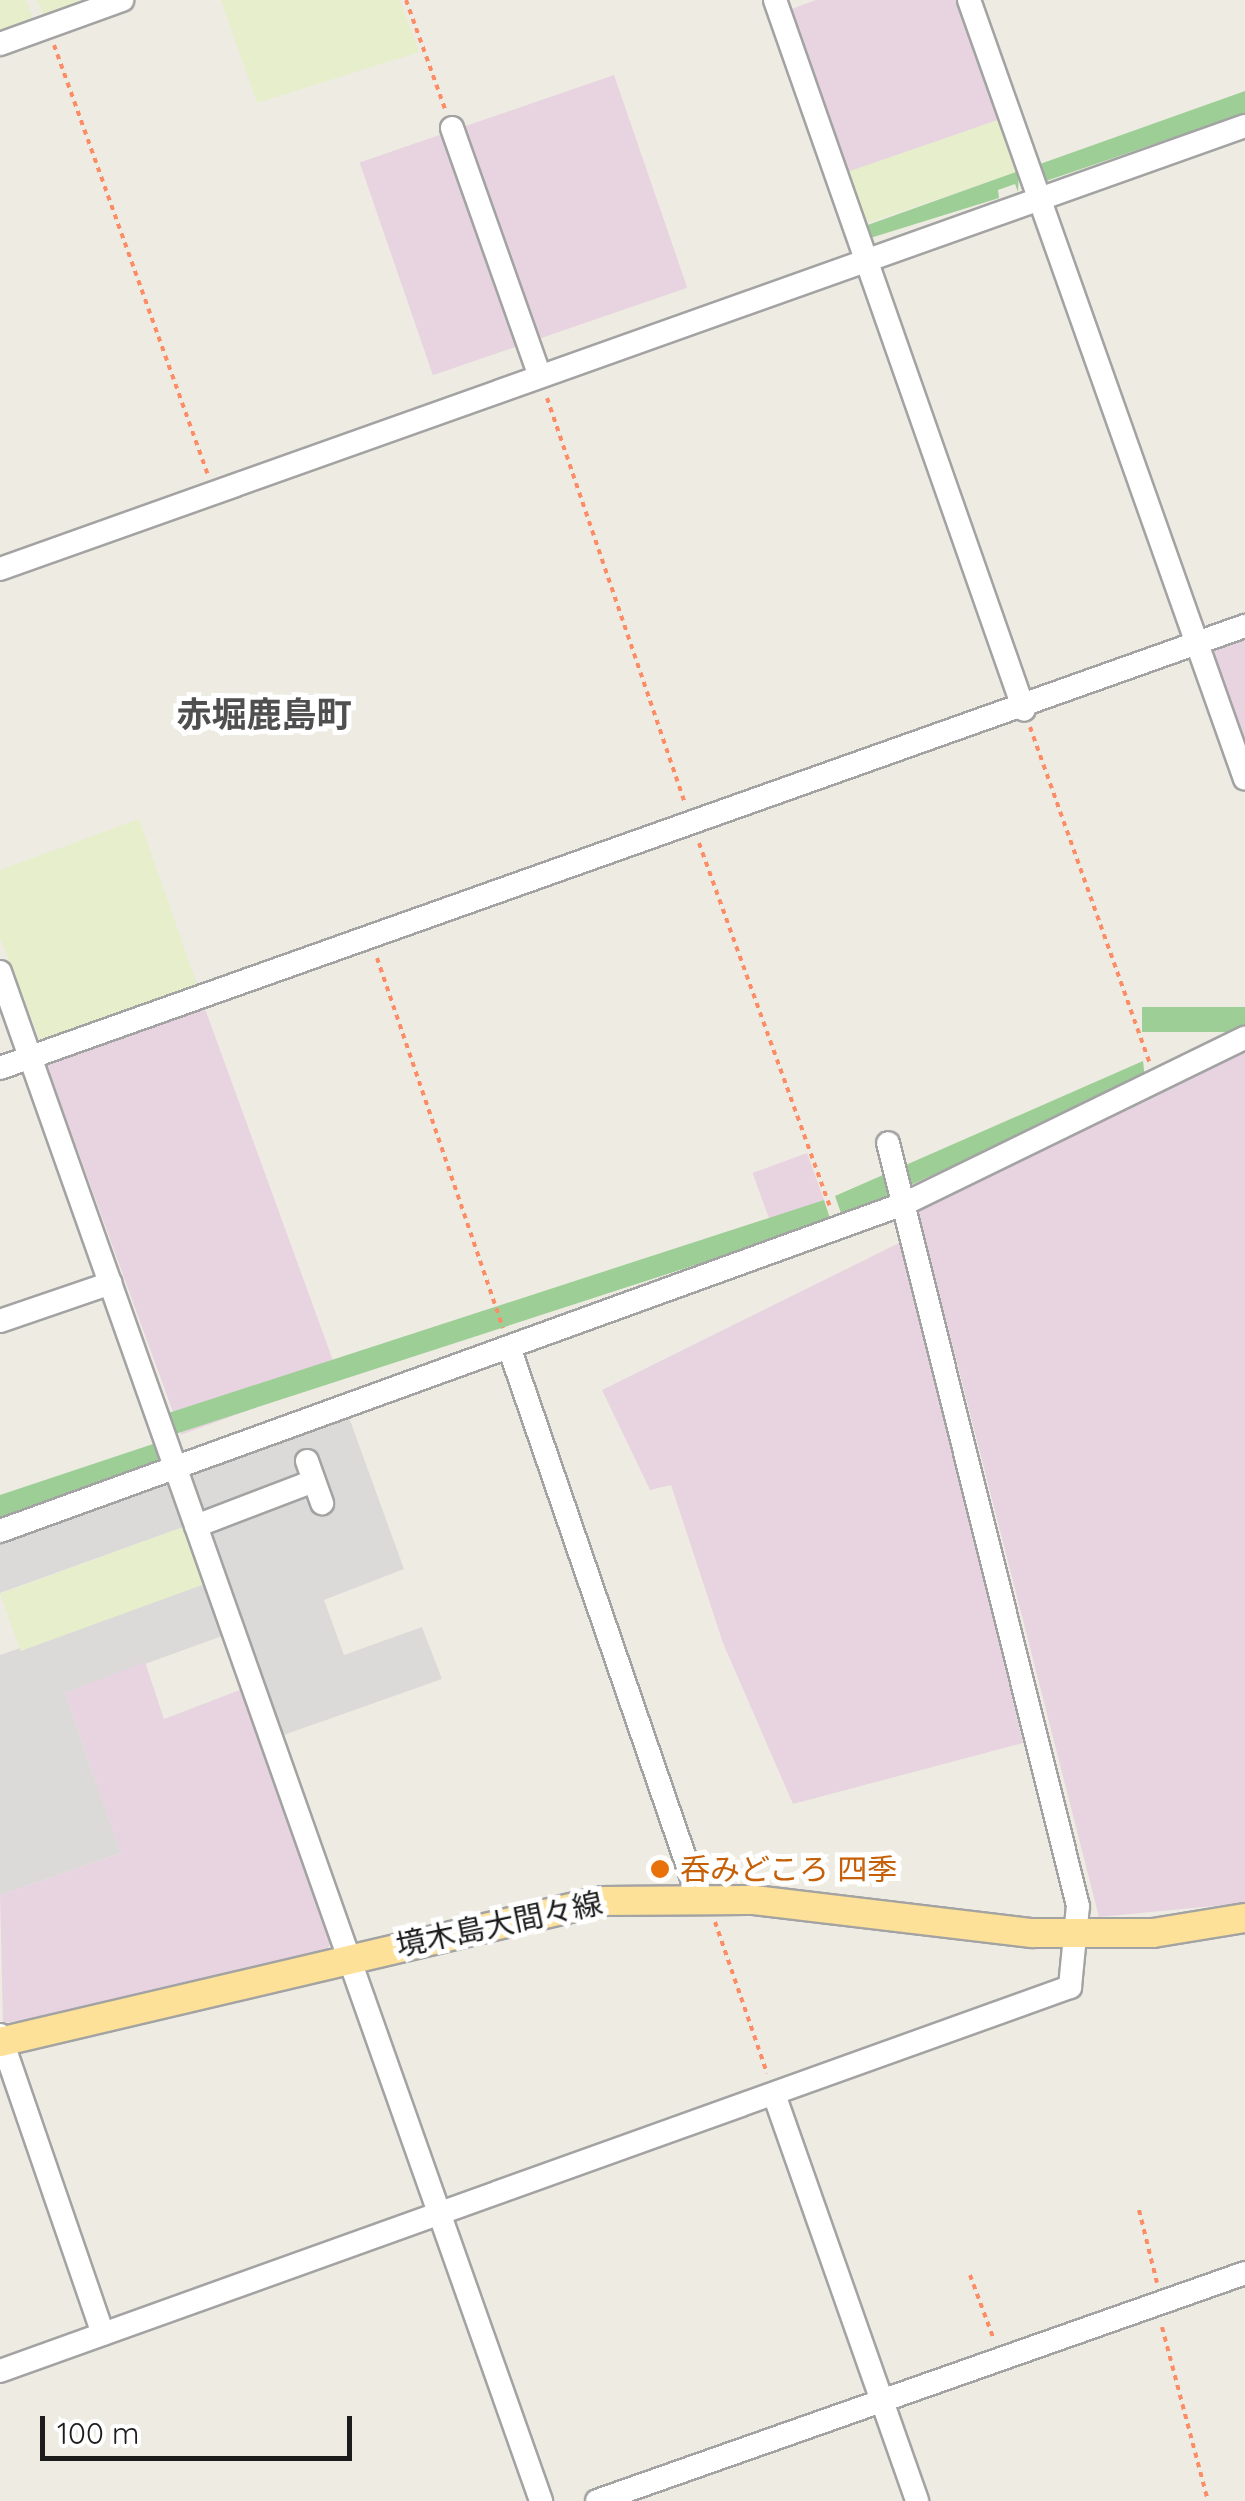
<!DOCTYPE html>
<meta charset="utf-8">
<style>
body{margin:0}
#map{position:relative;width:1245px;height:2501px;overflow:hidden;background:#eeece2;font-family:Quicksand,"Noto Sans JP",sans-serif}
div>[style]{position:absolute}
.residential>*{inset:0;background:#dbdad9}
.industrial>*{inset:0;background:#e7d4e0;transform-origin:0 0}
.farmland>*{inset:0;background:#e6eecc;transform-origin:0 0}
.forest>*{inset:0;background:#9dce96;transform-origin:0 0}
.path>*{height:4px;margin-top:-2px;transform-origin:0;background:repeating-linear-gradient(90deg,#fc8c65 0 5px,transparent 0 10px)}
.roads{filter:drop-shadow(2px 0 #a3a3a3) drop-shadow(-2px 0 #a3a3a3) drop-shadow(0 2px #a3a3a3) drop-shadow(0 -2px #a3a3a3)}
.minor>*{height:22px;margin:-11px;padding:0 11px;transform-origin:11px;border-radius:11px;background:#fff}
.major>*{height:28px;margin:-14px;padding:0 14px;transform-origin:14px;border-radius:14px;background:#fde198}
.dots>*{width:28px;height:28px;translate:-50% -50%;box-sizing:border-box;border:5px solid #fff;border-radius:50%}
span{translate:-50% -50%;white-space:nowrap;text-align:center;line-height:1.15;-webkit-text-stroke:10px #fff;paint-order:stroke}
.food-label{font-size:30px;color:#c56008}
.left{translate:0 -50%;text-align:left}
.street-label{font-size:30px;color:#1c1c1c}
.quarter-label{font-size:35px;color:#4f4f4f;font-weight:700}
.scale{position:absolute;left:40px;top:2416px;width:312px;height:45px;box-sizing:border-box;border:5px solid #1c1c1c;border-top:0;padding-left:12px;font-size:30px;line-height:35px;white-space:nowrap;color:#1c1c1c;-webkit-text-stroke:8px #fff;paint-order:stroke}
</style>
<div id="map">
<div class="residential">
<i style="clip-path:polygon(347px 1412px,404px 1569px,324px 1600px,344px 1655px,422px 1627px,442px 1679px,281px 1736px,188px 1475px)"></i>
<i style="clip-path:polygon(171px 1480px,186px 1526px,0 1593px,0 1539px)"></i>
<i style="clip-path:polygon(207px 1583px,225px 1635px,65px 1693px,121px 1853px,0 1895px,0 1655px)"></i>
</div>
<div class="industrial">
<i style="clip-path:polygon(816px 0,958px 0,1001px 119px,844px 174px,786px 11px)"></i>
<i style="left:614px;top:75px;width:225px;height:269px;rotate:71deg"></i>
<i style="clip-path:polygon(1245px 637px,1245px 746px,1210px 649px)"></i>
<i style="left:204px;top:1006px;width:395px;height:168px;rotate:70deg"></i>
<i style="clip-path:polygon(1245px 1048px,1245px 1903px,1099px 1917px,918px 1210px)"></i>
<i style="left:807px;top:1153px;width:50px;height:58px;rotate:70deg"></i>
<i style="clip-path:polygon(903px 1241px,1023px 1743px,793px 1804px,723px 1643px,671px 1485px,650px 1490px,602px 1390px)"></i>
<i style="clip-path:polygon(145px 1662px,164px 1719px,245px 1688px,333px 1940px,327px 1949px,130px 2004px,3px 2023px,0 1895px,121px 1853px,65px 1693px)"></i>
</div>
<div class="farmland">
<i style="clip-path:polygon(0 0,26px 0,35px 24px,0 37px)"></i>
<i style="clip-path:polygon(37px 0,98px 0,45px 20px)"></i>
<i style="clip-path:polygon(221px 0,400px 0,419px 52px,257px 103px)"></i>
<i style="left:1001px;top:119px;width:55px;height:166px;rotate:71deg"></i>
<i style="clip-path:polygon(139px 819px,199px 990px,42px 1045px,0 938px,0 870px)"></i>
<i style="left:186px;top:1526px;width:61px;height:198px;rotate:70deg"></i>
</div>
<div class="forest">
<i style="clip-path:polygon(1245px 91px,1245px 113px,1046px 181px,1040px 164px)"></i>
<i style="clip-path:polygon(1019px 171px,1018px 192px,1015px 184px,998px 190px,999px 198px,867px 239px,862px 227px)"></i>
<i style="left:1245px;top:1007px;width:25px;height:103px;rotate:90deg"></i>
<i style="clip-path:polygon(1143px 1061px,1145px 1079px,842px 1216px,835px 1196px)"></i>
<i style="left:824px;top:1200px;width:22px;height:691px;rotate:72deg"></i>
<i style="clip-path:polygon(156px 1443px,163px 1462px,0 1519px,0 1495px)"></i>
</div>
<div class="path">
<i style="left:406px;top:0;width:116px;rotate:70.3deg"></i>
<i style="left:54px;top:45px;width:456px;rotate:70.3deg"></i>
<i style="left:547px;top:398px;width:426px;rotate:71.2deg"></i>
<i style="left:1030px;top:727px;width:356px;rotate:70.4deg"></i>
<i style="left:699px;top:843px;width:386px;rotate:70.2deg"></i>
<i style="left:377px;top:958px;width:391px;rotate:71.2deg"></i>
<i style="left:715px;top:1922px;width:160px;rotate:71deg"></i>
<i style="left:1139px;top:2210px;width:75px;rotate:76.1deg"></i>
<i style="left:970px;top:2275px;width:69px;rotate:69.7deg"></i>
<i style="left:1162px;top:2327px;width:180px;rotate:75.2deg"></i>
</div>
<div class="roads">
<div class="minor">
<i style="left:775px;top:0;width:752px;rotate:70.67deg"></i>
<i style="left:969px;top:0;width:826px;rotate:70.49deg"></i>
<i style="left:0;top:44px;width:130px;rotate:-19.8deg"></i>
<i style="left:452px;top:128px;width:263px;rotate:70.5deg"></i>
<i style="left:0;top:569px;width:1321px;rotate:-19.59deg"></i>
<i style="left:0;top:972px;width:1622px;rotate:70.51deg"></i>
<i style="left:0;top:1068px;width:1321px;rotate:-19.55deg"></i>
<i style="left:0;top:1321px;width:117px;rotate:-18.9deg"></i>
<i style="left:509px;top:1347px;width:581px;rotate:71deg"></i>
<i style="left:307px;top:1461px;width:45px;rotate:70.3deg"></i>
<i style="left:196px;top:1526px;width:126px;rotate:-20.9deg"></i>
<i style="left:0;top:1531px;width:964px;rotate:-19.9deg"></i>
<i style="left:906px;top:1203px;width:377px;rotate:-26deg"></i>
<i style="left:0;top:2035px;width:316px;rotate:71deg"></i>
<i style="left:775px;top:2097px;width:428px;rotate:70.6deg"></i>
<i style="left:0;top:2371px;width:1137px;rotate:-19.74deg"></i>
<i style="left:1070px;top:1987px;width:81px;rotate:-84.4deg"></i>
<i style="left:1078px;top:1906px;width:786px;rotate:-103.98deg"></i>
<i style="left:597px;top:2501px;width:687px;rotate:-19.38deg"></i>
</div>
<div class="major">
<i style="left:0;top:2042px;width:616px;rotate:-13.22deg"></i>
<i style="left:600px;top:1901px;width:154px;rotate:-0.4deg"></i>
<i style="left:754px;top:1900px;width:280px;rotate:6.8deg"></i>
<i style="left:1032px;top:1933px;width:121px"></i>
<i style="left:1153px;top:1933px;width:93px;rotate:-9.3deg"></i>
</div>
</div>
<div class="dots">
<i style="left:660px;top:1869px;background:#e8710a"></i>
</div>
<div class="food-label">
<span class="left" style="left:680px;top:1869px">呑みどころ 四季</span>
</div>
<div class="street-label">
<span style="left:499px;top:1924px;rotate:-12deg">境木島大間々線</span>
</div>
<div class="quarter-label">
<span style="left:264px;top:714px">赤堀鹿島町</span>
</div>
<div class="scale">100 m</div>
</div>
